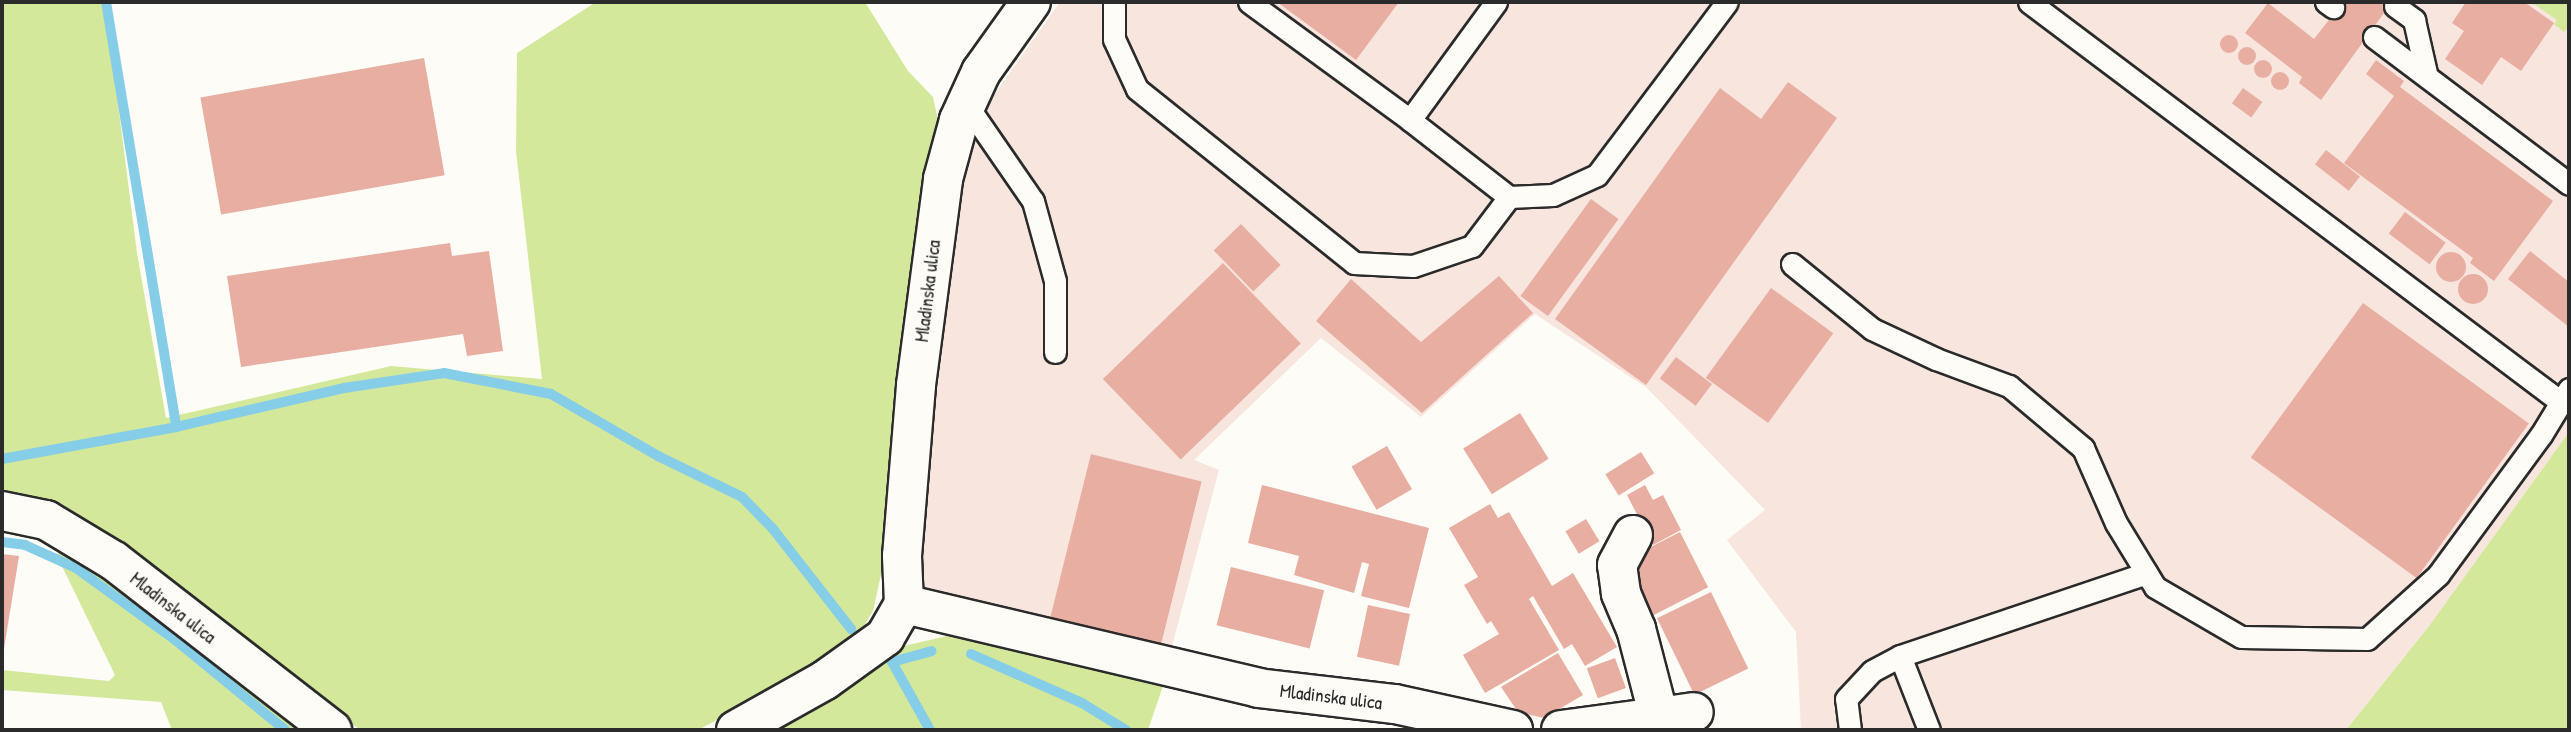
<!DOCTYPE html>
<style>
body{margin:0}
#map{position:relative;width:2571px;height:732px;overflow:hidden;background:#fdfcf7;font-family:"Patrick Hand",sans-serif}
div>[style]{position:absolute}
.built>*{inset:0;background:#f7e5de}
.green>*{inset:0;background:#d4e89c}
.stream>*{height:10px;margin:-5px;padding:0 5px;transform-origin:5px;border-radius:5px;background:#86cde7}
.building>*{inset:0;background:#e8aea2;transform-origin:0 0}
.round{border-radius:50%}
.roads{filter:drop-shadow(2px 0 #2b2b2b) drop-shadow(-2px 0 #2b2b2b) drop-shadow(0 2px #2b2b2b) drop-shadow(0 -2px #2b2b2b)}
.lane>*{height:21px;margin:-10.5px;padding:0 10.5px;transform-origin:10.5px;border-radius:10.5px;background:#fdfcf7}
.street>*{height:38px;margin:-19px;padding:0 19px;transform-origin:19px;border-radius:19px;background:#fdfcf7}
span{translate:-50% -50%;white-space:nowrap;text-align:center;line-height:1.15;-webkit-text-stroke:7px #fdfcf7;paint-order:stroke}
.street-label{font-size:19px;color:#2b2b2b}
.frame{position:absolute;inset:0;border:4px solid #2b2b2b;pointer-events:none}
</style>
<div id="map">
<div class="built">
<i style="clip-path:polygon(1060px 2px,2569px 2px,2569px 432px,2429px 626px,2346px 730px,1801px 730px,1796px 632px,1727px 540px,1765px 510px,1647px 388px,1535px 314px,1421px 417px,1321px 338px,1194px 460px,1219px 470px,1169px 657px,911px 590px,945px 260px,970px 147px,992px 98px)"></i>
</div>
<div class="green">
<i style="clip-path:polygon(2px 2px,105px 2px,137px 253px,166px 418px,391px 366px,542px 379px,516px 151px,517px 53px,596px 2px,865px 2px,908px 71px,933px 97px,938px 120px,904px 333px,882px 570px,873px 611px,849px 650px,698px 730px,361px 730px,2px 496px)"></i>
<i style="clip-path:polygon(2531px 2px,2569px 2px,2569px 26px,2564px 32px,2554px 24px,2557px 20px)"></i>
<i style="clip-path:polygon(2569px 432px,2569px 730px,2346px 730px,2429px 626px)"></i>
<i style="clip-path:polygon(62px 547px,77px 555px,309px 730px,172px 730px,161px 702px,2px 690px,2px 670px,109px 681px,115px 675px,57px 556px)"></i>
<i style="clip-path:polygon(947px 636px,1164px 683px,1148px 730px,765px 730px,895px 648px)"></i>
</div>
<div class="stream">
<i style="left:106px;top:2px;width:431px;rotate:80.6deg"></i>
<i style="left:2px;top:459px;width:177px;rotate:-10.4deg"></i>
<i style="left:176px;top:427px;width:172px;rotate:-13.1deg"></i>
<i style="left:344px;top:388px;width:101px;rotate:-8.5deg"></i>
<i style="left:444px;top:373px;width:109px;rotate:11.1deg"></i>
<i style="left:551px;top:394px;width:124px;rotate:30.1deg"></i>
<i style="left:658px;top:456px;width:93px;rotate:26deg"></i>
<i style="left:742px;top:497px;width:45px;rotate:45.9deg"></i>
<i style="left:773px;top:529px;width:127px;rotate:52deg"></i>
<i style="left:2px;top:542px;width:23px;rotate:7deg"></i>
<i style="left:25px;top:545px;width:56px;rotate:24.3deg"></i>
<i style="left:76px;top:568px;width:121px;rotate:35.9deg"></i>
<i style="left:174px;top:639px;width:144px;rotate:39.3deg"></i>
<i style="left:971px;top:654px;width:121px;rotate:23.8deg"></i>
<i style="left:1082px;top:703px;width:52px;rotate:31.5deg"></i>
<i style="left:930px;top:730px;width:78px;rotate:-119.2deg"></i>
<i style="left:892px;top:662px;width:41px;rotate:-15.4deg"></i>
</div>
<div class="building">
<i style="clip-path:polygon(1277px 2px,1399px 2px,1356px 60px)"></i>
<i style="clip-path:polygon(2343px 2px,2392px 2px,2321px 100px,2299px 83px,2302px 77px,2245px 33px,2268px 3px,2314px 39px)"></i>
<i style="clip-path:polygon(2466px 2px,2524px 2px,2554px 23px,2521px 71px,2501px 57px,2482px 85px,2445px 59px,2464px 31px,2452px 23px)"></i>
<i class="round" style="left:2220px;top:35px;width:18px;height:18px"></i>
<i class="round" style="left:2238px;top:47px;width:18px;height:18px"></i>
<i style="left:424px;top:58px;width:119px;height:227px;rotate:80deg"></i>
<i style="clip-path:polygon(2376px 60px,2404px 81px,2400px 87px,2553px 201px,2494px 281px,2470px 263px,2473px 258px,2344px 163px,2394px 96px,2366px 74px)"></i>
<i class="round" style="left:2254px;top:60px;width:18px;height:18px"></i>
<i class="round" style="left:2271px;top:72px;width:18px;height:18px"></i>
<i style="clip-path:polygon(1788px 82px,1837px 118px,1646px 385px,1555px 319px,1720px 88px,1761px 119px)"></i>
<i style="left:2243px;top:88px;width:24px;height:19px;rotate:36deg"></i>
<i style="left:2326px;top:150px;width:43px;height:18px;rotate:38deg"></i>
<i style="left:1591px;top:199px;width:34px;height:120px;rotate:36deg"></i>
<i style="left:2405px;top:212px;width:51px;height:27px;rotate:37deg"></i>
<i style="left:1241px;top:224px;width:57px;height:38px;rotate:46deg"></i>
<i style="clip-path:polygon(450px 243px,452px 256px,489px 251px,503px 351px,467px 356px,463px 334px,241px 367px,227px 276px)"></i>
<i style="clip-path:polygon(2530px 251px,2569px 282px,2569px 327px,2508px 279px)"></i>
<i class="round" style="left:2436px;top:252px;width:30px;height:30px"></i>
<i style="left:1223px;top:263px;width:112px;height:167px;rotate:46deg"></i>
<i class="round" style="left:2458px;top:274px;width:30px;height:30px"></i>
<i style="clip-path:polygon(1499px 276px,1533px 313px,1422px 413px,1316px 321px,1351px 279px,1421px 342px)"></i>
<i style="left:1771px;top:288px;width:77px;height:111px;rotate:36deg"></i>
<i style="left:2363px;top:303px;width:205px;height:191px;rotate:36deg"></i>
<i style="left:1676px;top:357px;width:45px;height:27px;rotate:37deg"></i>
<i style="left:1520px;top:413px;width:54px;height:67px;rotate:58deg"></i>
<i style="left:1387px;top:446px;width:50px;height:41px;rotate:60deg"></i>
<i style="left:1641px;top:452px;width:25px;height:42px;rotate:58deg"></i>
<i style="left:1091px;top:454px;width:114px;height:171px;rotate:14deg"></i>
<i style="clip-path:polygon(1262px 485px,1429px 528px,1409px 608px,1361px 596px,1369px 564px,1362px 562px,1354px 593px,1294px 575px,1299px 556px,1248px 543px)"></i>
<i style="clip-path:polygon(1645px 485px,1653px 500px,1663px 495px,1681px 530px,1653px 545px,1627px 495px)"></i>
<i style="clip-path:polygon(1490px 504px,1498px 518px,1509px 512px,1552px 586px,1573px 573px,1617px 647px,1585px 666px,1572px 644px,1564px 649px,1533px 596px,1529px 599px,1559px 650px,1485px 693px,1463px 655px,1499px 634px,1491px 621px,1487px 624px,1464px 585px,1478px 577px,1449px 528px)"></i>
<i style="left:1586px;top:519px;width:26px;height:24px;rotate:59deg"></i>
<i style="left:1680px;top:532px;width:62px;height:62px;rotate:63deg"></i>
<i style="clip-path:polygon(2px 554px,19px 556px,3px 655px,2px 655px)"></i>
<i style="left:1231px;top:567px;width:96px;height:60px;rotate:14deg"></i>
<i style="left:1711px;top:592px;width:85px;height:60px;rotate:64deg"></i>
<i style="left:1368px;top:605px;width:43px;height:53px;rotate:12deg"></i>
<i style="clip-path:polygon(1558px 653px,1583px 695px,1544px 718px,1518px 712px,1501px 687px)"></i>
<i style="left:1615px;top:658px;width:32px;height:30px;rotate:70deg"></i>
</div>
<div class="roads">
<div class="lane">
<i style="left:1114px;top:2px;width:37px;rotate:90deg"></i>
<i style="left:1114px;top:39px;width:55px;rotate:65.3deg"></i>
<i style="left:1137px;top:89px;width:278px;rotate:38.7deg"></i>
<i style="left:1354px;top:263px;width:59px;rotate:2.9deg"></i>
<i style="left:1413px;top:266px;width:62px;rotate:-18.7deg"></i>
<i style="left:1472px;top:246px;width:61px;rotate:-52.9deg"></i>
<i style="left:1249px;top:2px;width:200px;rotate:36.2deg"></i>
<i style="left:1496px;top:2px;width:146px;rotate:126.1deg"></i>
<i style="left:1410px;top:120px;width:125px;rotate:37.9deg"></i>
<i style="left:1509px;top:197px;width:44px;rotate:-2.6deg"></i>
<i style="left:1553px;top:195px;width:48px;rotate:-24.4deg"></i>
<i style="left:1597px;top:175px;width:216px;rotate:-53.1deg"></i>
<i style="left:2029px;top:2px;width:666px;rotate:36.94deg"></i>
<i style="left:2326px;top:2px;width:9px;rotate:36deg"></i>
<i style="left:2395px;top:6px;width:24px;rotate:36deg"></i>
<i style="left:2414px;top:20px;width:58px;rotate:77.2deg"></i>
<i style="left:2374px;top:37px;width:244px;rotate:37deg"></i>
<i style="left:966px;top:104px;width:118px;rotate:55.4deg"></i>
<i style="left:1033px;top:201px;width:83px;rotate:74.6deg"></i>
<i style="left:1055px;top:281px;width:71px;rotate:90deg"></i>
<i style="left:1792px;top:264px;width:103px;rotate:39.1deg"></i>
<i style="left:1872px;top:329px;width:71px;rotate:25.1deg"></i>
<i style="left:1936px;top:359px;width:78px;rotate:20.3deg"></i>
<i style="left:2009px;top:386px;width:97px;rotate:40deg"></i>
<i style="left:2083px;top:448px;width:82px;rotate:66.3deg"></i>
<i style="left:2116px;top:523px;width:75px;rotate:58.6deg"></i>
<i style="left:2155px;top:587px;width:99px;rotate:30.2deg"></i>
<i style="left:2241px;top:637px;width:126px;rotate:0.9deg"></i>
<i style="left:2367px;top:639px;width:96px;rotate:-42deg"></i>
<i style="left:2438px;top:575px;width:174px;rotate:-53.7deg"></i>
<i style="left:2541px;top:435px;width:54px;rotate:-58.7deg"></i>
<i style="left:1850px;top:730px;width:31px;rotate:-97deg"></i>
<i style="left:1846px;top:699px;width:38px;rotate:-47deg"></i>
<i style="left:1872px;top:671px;width:32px;rotate:-28deg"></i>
<i style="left:1929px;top:730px;width:79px;rotate:-111.4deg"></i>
<i style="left:1900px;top:656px;width:260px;rotate:-18.6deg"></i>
</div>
<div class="street">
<i style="left:2px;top:511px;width:45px;rotate:11.6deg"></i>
<i style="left:46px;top:520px;width:79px;rotate:31.1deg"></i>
<i style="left:114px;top:561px;width:276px;rotate:37.8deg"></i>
<i style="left:904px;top:604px;width:364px;rotate:13.3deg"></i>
<i style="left:1258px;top:688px;width:138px;rotate:6.7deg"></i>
<i style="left:1395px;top:704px;width:121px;rotate:12.4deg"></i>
<i style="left:1659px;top:717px;width:35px;rotate:-8deg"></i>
<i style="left:736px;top:730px;width:102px;rotate:-29.3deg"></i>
<i style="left:825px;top:680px;width:74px;rotate:-35.6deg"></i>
<i style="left:885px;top:637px;width:38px;rotate:-60deg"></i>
<i style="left:904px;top:604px;width:48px;rotate:-92.4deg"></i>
<i style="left:902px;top:556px;width:172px;rotate:-85.3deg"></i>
<i style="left:916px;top:385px;width:208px;rotate:-82.5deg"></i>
<i style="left:943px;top:179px;width:61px;rotate:-74.8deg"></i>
<i style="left:959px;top:120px;width:53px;rotate:-65.4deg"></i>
<i style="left:981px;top:72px;width:86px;rotate:-54.5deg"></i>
<i style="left:1561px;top:730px;width:99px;rotate:-7.6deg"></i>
<i style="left:1659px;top:717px;width:91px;rotate:-104.6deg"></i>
<i style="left:1636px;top:629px;width:39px;rotate:-113deg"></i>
<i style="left:1621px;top:593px;width:28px;rotate:-98deg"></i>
<i style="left:1617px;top:565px;width:34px;rotate:-62deg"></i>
</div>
</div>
<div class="street-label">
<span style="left:928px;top:291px;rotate:-83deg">Mladinska ulica</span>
<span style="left:173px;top:608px;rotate:38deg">Mladinska ulica</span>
<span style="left:1331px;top:697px;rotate:7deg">Mladinska ulica</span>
</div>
<div class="frame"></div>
</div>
